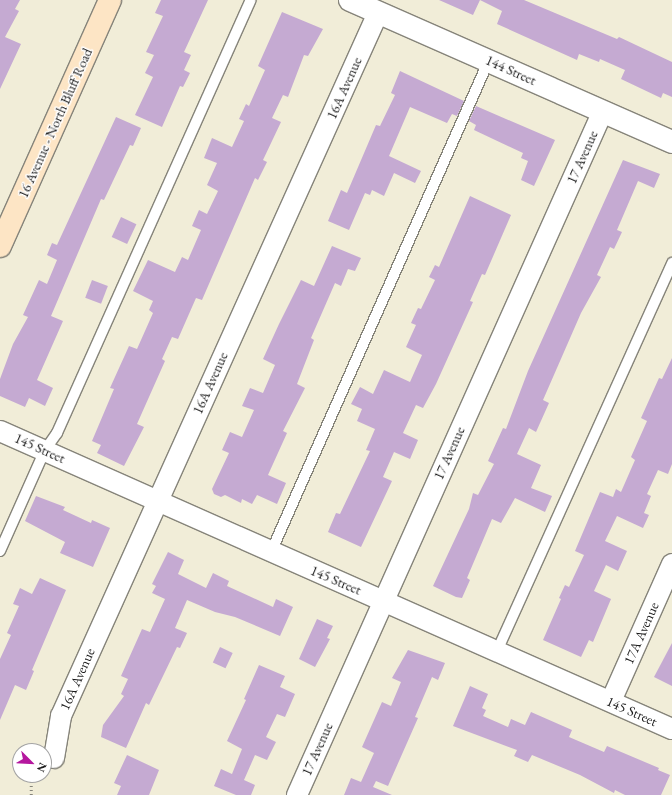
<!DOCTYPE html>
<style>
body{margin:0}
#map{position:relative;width:672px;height:795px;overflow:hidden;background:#f1edd8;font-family:"EB Garamond",serif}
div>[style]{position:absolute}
.building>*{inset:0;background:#c5aad2;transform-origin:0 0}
.path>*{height:2.5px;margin-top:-1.25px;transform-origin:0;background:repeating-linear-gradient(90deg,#86847a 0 1px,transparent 0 4px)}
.roads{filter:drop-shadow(1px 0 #86847a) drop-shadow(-1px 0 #86847a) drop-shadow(0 1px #86847a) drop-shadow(0 -1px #86847a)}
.service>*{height:10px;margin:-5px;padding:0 5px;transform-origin:5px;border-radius:5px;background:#fff}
.minor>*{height:20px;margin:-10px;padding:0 10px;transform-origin:10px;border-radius:10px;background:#fff}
.tertiary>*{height:22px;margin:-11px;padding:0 11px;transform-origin:11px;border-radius:11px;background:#fff}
.secondary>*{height:22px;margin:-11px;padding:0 11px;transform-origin:11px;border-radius:11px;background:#fde5c5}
span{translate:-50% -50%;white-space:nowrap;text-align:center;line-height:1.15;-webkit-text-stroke:3px #fff;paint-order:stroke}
.street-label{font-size:14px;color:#1c1c1c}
.north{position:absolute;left:12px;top:743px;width:40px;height:40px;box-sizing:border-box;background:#fff;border:1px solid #a4a4a4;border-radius:50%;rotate:114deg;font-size:11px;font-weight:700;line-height:16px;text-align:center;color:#1c1c1c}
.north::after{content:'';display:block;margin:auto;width:14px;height:18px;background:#b5179e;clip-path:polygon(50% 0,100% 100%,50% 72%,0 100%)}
</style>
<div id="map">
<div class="building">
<i style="clip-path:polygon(0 0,20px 0,15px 9px,19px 11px,5px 37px,21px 44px,0 89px)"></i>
<i style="clip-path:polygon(161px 0,208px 0,184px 52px,191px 55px,184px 70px,190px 73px,183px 87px,180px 86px,162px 127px,135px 115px,153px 77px,145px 73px,154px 55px,146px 52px,163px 16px,155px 13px)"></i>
<i style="clip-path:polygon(439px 0,524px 0,617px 39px,619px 37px,672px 62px,672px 97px,663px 93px,661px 98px,621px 79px,625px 70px,600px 59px,599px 62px,579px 54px,577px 60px,497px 24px,502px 11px,480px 0,473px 15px)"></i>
<i style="clip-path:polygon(282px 12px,323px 29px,308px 56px,304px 55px,288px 97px,283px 95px,272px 118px,281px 122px,263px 160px,267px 162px,258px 180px,255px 178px,202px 300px,196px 298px,178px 339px,172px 337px,162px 359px,165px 361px,137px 424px,144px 427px,124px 466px,97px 453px,101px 445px,92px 441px,114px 389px,110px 388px,129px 346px,137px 349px,153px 313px,149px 310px,153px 301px,133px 291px,148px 260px,175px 272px,182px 257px,188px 260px,201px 230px,192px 226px,199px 210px,207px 214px,218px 191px,207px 185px,217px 163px,204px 158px,212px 138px,232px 147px,244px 121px,239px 119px,246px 104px,249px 106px,265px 70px,258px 66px)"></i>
<i style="clip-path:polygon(400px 71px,464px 101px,457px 116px,452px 114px,447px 123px,410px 107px,389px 156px,421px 171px,415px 183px,394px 173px,384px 196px,372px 190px,370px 195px,365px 193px,349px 230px,328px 221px,341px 190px,347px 193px,376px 125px,380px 126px,395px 95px,391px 93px)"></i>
<i style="clip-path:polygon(476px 106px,555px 140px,534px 186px,521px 180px,528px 161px,521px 158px,523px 153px,474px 130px,476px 125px,469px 121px)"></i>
<i style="clip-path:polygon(116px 117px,141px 128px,133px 146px,130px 145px,104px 200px,101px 199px,51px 316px,63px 321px,37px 380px,53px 388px,45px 406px,29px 398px,25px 407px,0 396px,0 379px,13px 344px,28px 317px,23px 315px,39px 280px,47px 284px,57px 260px,47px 255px,52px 243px,57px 245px)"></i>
<i style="clip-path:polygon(623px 160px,660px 174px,654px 188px,638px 181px,617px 230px,622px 232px,614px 249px,610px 247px,597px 275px,601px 277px,581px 313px,543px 400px,549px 403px,536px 432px,529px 428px,517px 454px,541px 465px,531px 488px,552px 496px,545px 512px,515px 498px,501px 523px,492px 519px,467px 578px,470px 580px,462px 598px,456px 597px,433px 586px,469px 509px,473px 493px,478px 495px,494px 464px,488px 461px,503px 428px,506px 429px,528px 371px)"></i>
<i style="clip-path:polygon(470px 196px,511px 215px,485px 275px,482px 274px,470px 301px,473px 302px,436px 384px,423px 408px,416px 405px,403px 433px,418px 440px,410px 459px,394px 452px,383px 477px,392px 481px,361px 547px,328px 532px,336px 513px,340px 514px,370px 451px,366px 450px,375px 429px,357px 421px,362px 409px,351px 404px,360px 387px,373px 394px,384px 370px,410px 382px,422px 355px,406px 347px,416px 325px,411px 323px,418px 308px,421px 309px,435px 280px,429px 277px,435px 265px,439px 267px)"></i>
<i style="left:121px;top:217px;width:17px;height:22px;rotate:25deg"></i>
<i style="clip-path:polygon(332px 246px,361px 258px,355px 271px,348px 269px,341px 286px,335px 283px,311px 338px,314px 340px,297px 384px,305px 388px,283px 431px,287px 433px,268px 475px,286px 483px,277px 504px,257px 495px,252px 504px,242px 499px,241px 503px,225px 495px,221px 497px,214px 494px,212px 489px,229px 453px,222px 450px,230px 432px,242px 437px,254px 410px,242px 406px,250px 388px,263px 393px,275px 365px,263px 359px,279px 324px,301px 280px,314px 286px)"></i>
<i style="left:92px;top:280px;width:17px;height:19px;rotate:21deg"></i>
<i style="clip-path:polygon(672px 358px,672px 464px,668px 474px,658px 470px,647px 494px,651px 496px,644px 513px,649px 515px,643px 528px,617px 516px,605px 541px,627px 551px,618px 571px,606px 565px,594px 591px,611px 599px,593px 642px,589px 640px,581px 657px,543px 640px,561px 599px,559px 598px,565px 585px,569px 587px,584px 555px,575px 551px,600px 492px,613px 497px,616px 489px,621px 492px,635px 460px,631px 457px,647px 421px,641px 418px,659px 378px,662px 379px)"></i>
<i style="clip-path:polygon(36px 496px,65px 507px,63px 510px,91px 523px,92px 520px,110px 528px,93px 567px,60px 553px,65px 542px,25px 521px)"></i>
<i style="clip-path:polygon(168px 552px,184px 560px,178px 574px,206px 588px,213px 573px,229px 581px,227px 586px,273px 607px,276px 599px,293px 607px,280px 636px,235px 617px,215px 612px,187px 600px,175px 628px,187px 633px,180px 648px,177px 647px,149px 705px,146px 703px,126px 748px,101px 737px,103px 725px,124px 696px,121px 694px,128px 679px,121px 676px,142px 629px,150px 632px,165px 599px,152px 593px,156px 586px,152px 584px)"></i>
<i style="clip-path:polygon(40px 578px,66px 590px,32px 670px,34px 671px,26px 690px,15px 685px,0 720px,0 659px,11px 635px,7px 633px,19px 606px,13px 604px,20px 588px,32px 594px)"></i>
<i style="clip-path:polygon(317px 619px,333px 626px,327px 638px,330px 639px,315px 667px,299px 659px)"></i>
<i style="clip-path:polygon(672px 643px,672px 686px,654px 677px)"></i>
<i style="left:220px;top:647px;width:14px;height:17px;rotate:25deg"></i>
<i style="clip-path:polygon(408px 650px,445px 663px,438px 680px,432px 677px,415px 717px,418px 718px,388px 786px,376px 781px,373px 787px,392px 795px,344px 795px,351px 778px,361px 782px,374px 753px,362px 747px,382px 702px,391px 706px,401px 682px,392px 678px)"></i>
<i style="clip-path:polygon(259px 665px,285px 676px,280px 687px,295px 694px,285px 717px,277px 714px,266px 737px,276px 742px,267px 760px,255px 755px,244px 780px,255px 785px,251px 795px,236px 795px,214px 786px,221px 769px,232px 774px,242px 749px,227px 741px,246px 700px,244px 699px)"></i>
<i style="clip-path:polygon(470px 686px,488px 694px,482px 708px,486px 710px,483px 716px,508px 727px,511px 719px,525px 725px,531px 712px,572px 730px,569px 737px,604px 752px,607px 746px,659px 768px,658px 770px,670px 775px,661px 795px,625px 795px,615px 790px,614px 793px,580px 775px,532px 755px,528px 762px,514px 756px,517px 750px,453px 726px)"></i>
<i style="clip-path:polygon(127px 755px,159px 770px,149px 795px,117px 795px,121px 786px,114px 783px)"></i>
</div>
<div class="path">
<i style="left:31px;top:795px;width:15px;rotate:-90deg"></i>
<i style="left:31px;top:780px;width:8px;rotate:-40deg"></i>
</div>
<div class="roads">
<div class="service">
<i style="left:0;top:551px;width:111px;rotate:-66deg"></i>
<i style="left:45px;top:450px;width:21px;rotate:-55deg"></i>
<i style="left:57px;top:433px;width:474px;rotate:-65.9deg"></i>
<i style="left:271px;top:552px;width:538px;rotate:-66.1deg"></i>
<i style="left:497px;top:651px;width:426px;rotate:-65.7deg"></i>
</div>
<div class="minor">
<i style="left:0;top:431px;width:735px;rotate:23.92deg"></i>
<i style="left:611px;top:701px;width:150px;rotate:-66deg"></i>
<i style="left:54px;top:758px;width:43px;rotate:-80.5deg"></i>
<i style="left:61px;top:716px;width:771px;rotate:-65.73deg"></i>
<i style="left:297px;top:795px;width:749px;rotate:-65.9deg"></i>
</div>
<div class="tertiary">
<i style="left:350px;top:0;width:352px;rotate:23.8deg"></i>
</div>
<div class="secondary">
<i style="left:0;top:246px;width:269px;rotate:-65.9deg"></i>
</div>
</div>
<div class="street-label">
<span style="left:511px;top:70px;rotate:24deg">144 Street</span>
<span style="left:344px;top:88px;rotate:-66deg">16A Avenue</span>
<span style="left:55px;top:123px;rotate:-66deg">16 Avenue - North Bluff Road</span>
<span style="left:582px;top:157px;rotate:-66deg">17 Avenue</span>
<span style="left:210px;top:383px;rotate:-66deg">16A Avenue</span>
<span style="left:40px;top:448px;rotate:24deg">145 Street</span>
<span style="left:449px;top:453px;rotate:-66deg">17 Avenue</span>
<span style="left:336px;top:580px;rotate:23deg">145 Street</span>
<span style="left:641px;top:633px;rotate:-66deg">17A Avenue</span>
<span style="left:77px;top:679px;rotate:-66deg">16A Avenue</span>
<span style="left:632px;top:711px;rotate:24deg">145 Street</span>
<span style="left:317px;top:749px;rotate:-66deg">17 Avenue</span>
</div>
<div class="north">N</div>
</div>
